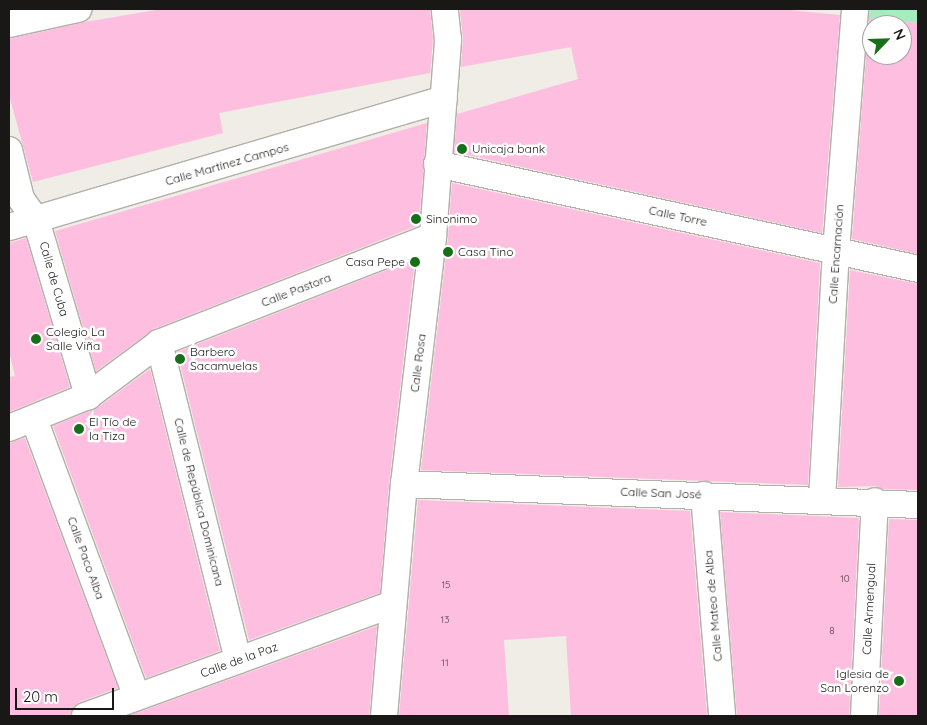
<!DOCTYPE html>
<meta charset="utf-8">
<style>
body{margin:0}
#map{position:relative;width:927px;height:725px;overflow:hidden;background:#f0ece6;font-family:Quicksand,sans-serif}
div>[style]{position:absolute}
.green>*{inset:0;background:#a7ecbf}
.building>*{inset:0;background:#febedf}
.roads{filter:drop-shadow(1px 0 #b3afa9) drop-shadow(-1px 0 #b3afa9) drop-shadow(0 1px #b3afa9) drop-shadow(0 -1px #b3afa9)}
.street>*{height:26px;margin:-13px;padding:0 13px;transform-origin:13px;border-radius:13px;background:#fff}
.dots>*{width:14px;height:14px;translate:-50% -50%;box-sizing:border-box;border:2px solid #fff;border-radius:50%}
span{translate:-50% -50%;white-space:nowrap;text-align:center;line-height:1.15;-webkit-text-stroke:5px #fff;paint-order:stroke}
.number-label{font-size:10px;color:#534248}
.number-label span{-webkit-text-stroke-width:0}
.poi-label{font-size:12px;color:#1a1816}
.left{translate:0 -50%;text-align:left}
.right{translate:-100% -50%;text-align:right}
.street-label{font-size:12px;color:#1a1816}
.frame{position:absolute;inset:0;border:10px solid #1a1816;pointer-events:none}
.north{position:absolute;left:862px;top:15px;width:50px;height:50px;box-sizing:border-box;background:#fff;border:1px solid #a3a3a2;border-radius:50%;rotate:66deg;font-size:14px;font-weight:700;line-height:20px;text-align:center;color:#1a1816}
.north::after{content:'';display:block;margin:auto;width:18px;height:22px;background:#186f19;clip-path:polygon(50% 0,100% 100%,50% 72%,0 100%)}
.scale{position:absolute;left:15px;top:688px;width:99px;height:22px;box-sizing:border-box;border:2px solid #1a1816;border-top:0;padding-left:6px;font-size:15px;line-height:18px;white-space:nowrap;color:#1a1816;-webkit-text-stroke:4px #fff;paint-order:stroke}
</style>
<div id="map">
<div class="green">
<i style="clip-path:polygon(865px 9px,918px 9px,918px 23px,865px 18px)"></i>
</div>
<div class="building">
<i style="clip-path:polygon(162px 9px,430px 9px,433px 40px,430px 73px,219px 113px,223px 133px,33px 182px,9px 95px,9px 39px,85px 22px)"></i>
<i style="clip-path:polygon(460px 9px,779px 9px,840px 15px,822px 233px,454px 152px,457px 114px,578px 79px,571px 47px,461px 67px,463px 39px)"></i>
<i style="clip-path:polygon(evenodd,869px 18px,918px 23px,918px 254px,852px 239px,869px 18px,872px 25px,902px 25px,902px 55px,872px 55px,872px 25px)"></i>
<i style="clip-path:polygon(427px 123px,419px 225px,154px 329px,96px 371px,55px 231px)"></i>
<i style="clip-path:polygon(452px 183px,820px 263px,808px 485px,421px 470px,448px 238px)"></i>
<i style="clip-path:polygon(26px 238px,70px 387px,9px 412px,9px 377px,15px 376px,9px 351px,9px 243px)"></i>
<i style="clip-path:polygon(415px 259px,389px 483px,380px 593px,249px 640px,177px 352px)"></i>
<i style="clip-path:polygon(850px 270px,918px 284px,918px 490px,883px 489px,875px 486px,838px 487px)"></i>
<i style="clip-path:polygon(150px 369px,220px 651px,146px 678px,53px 426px,97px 408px)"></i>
<i style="clip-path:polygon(25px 438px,118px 688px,79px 702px,73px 707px,70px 716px,9px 716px,9px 443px)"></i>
<i style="clip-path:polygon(418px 500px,690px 511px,707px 716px,571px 716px,566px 636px,504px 640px,509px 716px,399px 716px)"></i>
<i style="clip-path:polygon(720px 512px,859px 518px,849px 716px,737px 716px)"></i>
<i style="clip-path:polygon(889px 519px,918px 520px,918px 716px,879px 716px)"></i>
<i style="clip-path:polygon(377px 626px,369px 716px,128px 716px)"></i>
</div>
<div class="roads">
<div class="street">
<i style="left:9px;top:24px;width:71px;rotate:-12.3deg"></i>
<i style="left:9px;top:150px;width:50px;rotate:76.2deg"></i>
<i style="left:21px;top:199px;width:26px;rotate:54deg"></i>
<i style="left:36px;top:220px;width:184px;rotate:73.5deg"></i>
<i style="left:437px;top:164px;width:492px;rotate:12.3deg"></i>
<i style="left:9px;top:227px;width:453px;rotate:-16.4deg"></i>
<i style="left:159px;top:343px;width:327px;rotate:76deg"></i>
<i style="left:34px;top:419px;width:296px;rotate:69.7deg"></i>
<i style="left:9px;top:428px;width:85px;rotate:-22.1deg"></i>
<i style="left:88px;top:396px;width:89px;rotate:-36.7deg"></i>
<i style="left:159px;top:343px;width:294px;rotate:-21.3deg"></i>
<i style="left:404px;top:484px;width:514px;rotate:2.34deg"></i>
<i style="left:704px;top:495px;width:222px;rotate:85.3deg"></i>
<i style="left:822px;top:500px;width:249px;rotate:-86.8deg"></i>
<i style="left:836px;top:251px;width:243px;rotate:-85.5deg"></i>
<i style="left:85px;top:716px;width:327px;rotate:-20deg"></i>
<i style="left:384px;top:716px;width:233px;rotate:-85.1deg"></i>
<i style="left:404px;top:484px;width:250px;rotate:-83.3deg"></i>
<i style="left:433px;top:236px;width:197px;rotate:-85.6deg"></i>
<i style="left:448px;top:40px;width:31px;rotate:-96deg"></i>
<i style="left:864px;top:716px;width:215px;rotate:-87.1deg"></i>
</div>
</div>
<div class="dots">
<i style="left:462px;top:149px;background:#186f19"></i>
<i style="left:416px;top:219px;background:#186f19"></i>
<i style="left:448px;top:252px;background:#186f19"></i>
<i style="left:415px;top:262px;background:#186f19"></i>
<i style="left:36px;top:339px;background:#186f19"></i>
<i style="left:180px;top:359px;background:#186f19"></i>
<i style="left:79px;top:429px;background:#186f19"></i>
<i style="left:899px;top:681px;background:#186f19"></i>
</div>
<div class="number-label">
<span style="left:845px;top:579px">10</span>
<span style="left:446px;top:585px">15</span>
<span style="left:445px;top:620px">13</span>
<span style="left:832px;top:631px">8</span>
<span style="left:445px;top:663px">11</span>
</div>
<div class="poi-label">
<span class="left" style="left:472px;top:149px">Unicaja bank</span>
<span class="left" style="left:426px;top:219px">Sinonimo</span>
<span class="left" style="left:458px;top:252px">Casa Tino</span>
<span class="right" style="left:405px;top:262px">Casa Pepe</span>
<span class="left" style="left:46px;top:339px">Colegio La<br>Salle Viña</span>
<span class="left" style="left:190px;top:359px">Barbero<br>Sacamuelas</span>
<span class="left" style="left:89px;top:429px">El Tío de<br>la Tiza</span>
<span class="right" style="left:889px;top:681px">Iglesia de<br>San Lorenzo</span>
</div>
<div class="street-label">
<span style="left:227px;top:164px;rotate:-16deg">Calle Martínez Campos</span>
<span style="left:678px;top:216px;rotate:12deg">Calle Torre</span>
<span style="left:836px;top:254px;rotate:-86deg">Calle Encarnación</span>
<span style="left:54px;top:279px;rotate:74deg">Calle de Cuba</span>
<span style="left:296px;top:290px;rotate:-21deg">Calle Pastora</span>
<span style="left:418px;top:363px;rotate:-83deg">Calle Rosa</span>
<span style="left:661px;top:493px;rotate:2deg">Calle San José</span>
<span style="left:199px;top:502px;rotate:76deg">Calle de República Dominicana</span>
<span style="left:86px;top:558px;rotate:70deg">Calle Paco Alba</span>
<span style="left:713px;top:606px;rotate:-95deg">Calle Mateo de Alba</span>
<span style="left:869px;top:609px;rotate:-87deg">Calle Armengual</span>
<span style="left:239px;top:660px;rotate:-20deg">Calle de la Paz</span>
</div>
<div class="frame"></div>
<div class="north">N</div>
<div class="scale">20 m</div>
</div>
